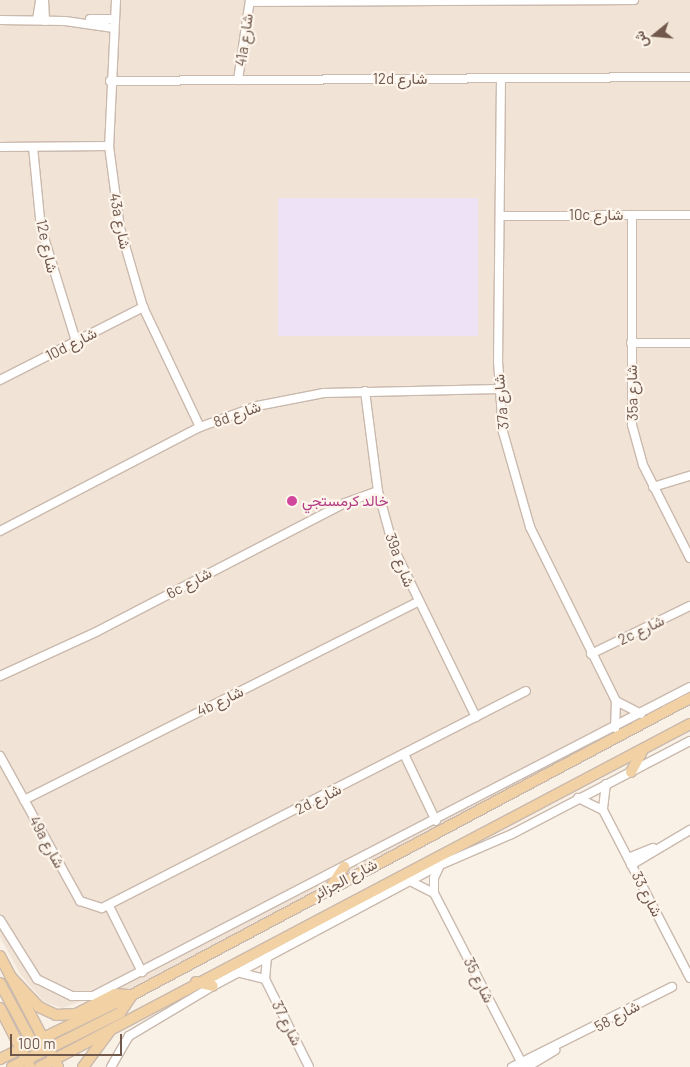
<!DOCTYPE html>
<meta charset="utf-8">
<style>
body{margin:0}
#map{position:relative;width:690px;height:1067px;overflow:hidden;background:#faf1e6;font-family:Barlow,Vazirmatn,sans-serif}
div>[style]{position:absolute}
.residential>*{inset:0;background:#f1e3d5}
.education>*{inset:0;background:#eee2f6;transform-origin:0 0}
.roads{filter:drop-shadow(1px 0 #cab9ad) drop-shadow(-1px 0 #cab9ad) drop-shadow(0 1px #cab9ad) drop-shadow(0 -1px #cab9ad)}
.minor>*{height:8px;margin:-4px;padding:0 4px;transform-origin:4px;border-radius:4px;background:#fff}
.major>*{height:10px;margin:-5px;padding:0 5px;transform-origin:5px;border-radius:5px;background:#f2d2a4}
.dots>*{width:14px;height:14px;translate:-50% -50%;box-sizing:border-box;border:2px solid #fdf5eb;border-radius:50%}
span{translate:-50% -50%;white-space:nowrap;text-align:center;line-height:1.15;-webkit-text-stroke:4.5px #fdf5eb;paint-order:stroke}
.street-label{font-size:15px;color:#70584d}
.hotel-label{font-size:15px;color:#b23c85}
.left{translate:0 -50%;text-align:left}
.north{position:absolute;left:630px;top:10px;width:50px;height:50px;-webkit-text-stroke:4px #fdf5eb;paint-order:stroke;rotate:253deg;font-size:14px;font-weight:700;line-height:20px;text-align:center;color:#70584d}
.north::after{content:'';display:block;margin:auto;width:18px;height:22px;background:#70584d;clip-path:polygon(50% 0,100% 100%,50% 72%,0 100%)}
.scale{position:absolute;left:10px;top:1034px;width:112px;height:22px;box-sizing:border-box;border:2px solid #70584d;border-top:0;padding-left:6px;font-size:15px;line-height:18px;white-space:nowrap;color:#70584d;-webkit-text-stroke:4px #fdf5eb;paint-order:stroke}
</style>
<div id="map">
<div class="residential">
<i style="clip-path:polygon(0 0,690px 0,690px 706px,587px 753px,116px 997px,100px 995px,62px 1008px,44px 1002px,21px 975px,0 937px)"></i>
</div>
<div class="education">
<i style="left:478px;top:198px;width:138px;height:200px;rotate:90deg"></i>
</div>
<div class="roads">
<div class="minor">
<i style="left:44px;top:0;width:21px;rotate:87deg"></i>
<i style="left:116px;top:0;width:146px;rotate:92.7deg"></i>
<i style="left:109px;top:146px;width:83px;rotate:82.4deg"></i>
<i style="left:120px;top:228px;width:82px;rotate:73.8deg"></i>
<i style="left:143px;top:307px;width:133px;rotate:64.6deg"></i>
<i style="left:250px;top:2px;width:384px;rotate:-0.3deg"></i>
<i style="left:90px;top:19px;width:24px"></i>
<i style="left:0;top:20px;width:65px;rotate:0.9deg"></i>
<i style="left:65px;top:21px;width:49px;rotate:8.3deg"></i>
<i style="left:37px;top:20px;width:20px;rotate:-81deg"></i>
<i style="left:501px;top:78px;width:283px;rotate:90.6deg"></i>
<i style="left:498px;top:361px;width:71px;rotate:86deg"></i>
<i style="left:503px;top:432px;width:99px;rotate:74.1deg"></i>
<i style="left:530px;top:527px;width:194px;rotate:63.7deg"></i>
<i style="left:616px;top:701px;width:27px;rotate:92deg"></i>
<i style="left:238px;top:80px;width:81px;rotate:-81.5deg"></i>
<i style="left:110px;top:81px;width:580px;rotate:-0.4deg"></i>
<i style="left:0;top:147px;width:109px;rotate:-0.5deg"></i>
<i style="left:33px;top:147px;width:81px;rotate:84.4deg"></i>
<i style="left:41px;top:228px;width:118px;rotate:72.8deg"></i>
<i style="left:632px;top:215px;width:210px;rotate:90deg"></i>
<i style="left:632px;top:425px;width:41px;rotate:74.6deg"></i>
<i style="left:643px;top:465px;width:104px;rotate:63.2deg"></i>
<i style="left:501px;top:216px;width:189px;rotate:-0.3deg"></i>
<i style="left:631px;top:343px;width:59px"></i>
<i style="left:0;top:380px;width:161px;rotate:-27deg"></i>
<i style="left:365px;top:391px;width:101px;rotate:82.6deg"></i>
<i style="left:378px;top:491px;width:60px;rotate:74.6deg"></i>
<i style="left:394px;top:549px;width:187px;rotate:64deg"></i>
<i style="left:653px;top:487px;width:39px;rotate:-17deg"></i>
<i style="left:0;top:531px;width:225px;rotate:-27.5deg"></i>
<i style="left:200px;top:427px;width:61px;rotate:-20.2deg"></i>
<i style="left:257px;top:406px;width:68px;rotate:-11deg"></i>
<i style="left:324px;top:393px;width:175px;rotate:-1.3deg"></i>
<i style="left:591px;top:654px;width:110px;rotate:-25.9deg"></i>
<i style="left:0;top:676px;width:106px;rotate:-24.6deg"></i>
<i style="left:96px;top:632px;width:280px;rotate:-27.4deg"></i>
<i style="left:345px;top:503px;width:35px;rotate:-20deg"></i>
<i style="left:616px;top:701px;width:28px;rotate:27deg"></i>
<i style="left:404px;top:754px;width:74px;rotate:64.5deg"></i>
<i style="left:0;top:756px;width:166px;rotate:61.1deg"></i>
<i style="left:80px;top:901px;width:23px;rotate:18deg"></i>
<i style="left:102px;top:908px;width:476px;rotate:-27.1deg"></i>
<i style="left:606px;top:784px;width:26px;rotate:97deg"></i>
<i style="left:603px;top:810px;width:189px;rotate:62.6deg"></i>
<i style="left:578px;top:798px;width:28px;rotate:26deg"></i>
<i style="left:24px;top:800px;width:440px;rotate:-26.7deg"></i>
<i style="left:628px;top:858px;width:27px;rotate:-22deg"></i>
<i style="left:440px;top:865px;width:14px;rotate:115deg"></i>
<i style="left:434px;top:878px;width:15px;rotate:90deg"></i>
<i style="left:434px;top:893px;width:196px;rotate:62.7deg"></i>
<i style="left:631px;top:865px;width:69px;rotate:-30.7deg"></i>
<i style="left:410px;top:881px;width:27px;rotate:27deg"></i>
<i style="left:109px;top:906px;width:74px;rotate:63.4deg"></i>
<i style="left:0;top:920px;width:70px;rotate:57.9deg"></i>
<i style="left:37px;top:979px;width:39px;rotate:26deg"></i>
<i style="left:72px;top:996px;width:21px"></i>
<i style="left:93px;top:996px;width:672px;rotate:-27.37deg"></i>
<i style="left:267px;top:957px;width:22px;rotate:95deg"></i>
<i style="left:265px;top:979px;width:98px;rotate:63.4deg"></i>
<i style="left:241px;top:973px;width:25px;rotate:14deg"></i>
<i style="left:111px;top:1067px;width:36px;rotate:-60deg"></i>
<i style="left:129px;top:1036px;width:98px;rotate:-30.8deg"></i>
<i style="left:213px;top:986px;width:257px;rotate:-28.1deg"></i>
<i style="left:440px;top:865px;width:78px;rotate:-23.3deg"></i>
<i style="left:512px;top:834px;width:201px;rotate:-27.6deg"></i>
<i style="left:512px;top:1067px;width:179px;rotate:-26.6deg"></i>
<i style="left:527px;top:1067px;width:33px;rotate:-31deg"></i>
</div>
<div class="major">
<i style="left:631px;top:772px;width:24px;rotate:-62deg"></i>
<i style="left:332px;top:885px;width:22px;rotate:-56deg"></i>
<i style="left:0;top:956px;width:125px;rotate:62.4deg"></i>
<i style="left:10px;top:976px;width:42px;rotate:46.9deg"></i>
<i style="left:39px;top:1007px;width:19px;rotate:25deg"></i>
<i style="left:56px;top:1015px;width:20px;rotate:-3deg"></i>
<i style="left:76px;top:1014px;width:44px;rotate:-27.1deg"></i>
<i style="left:115px;top:994px;width:16px;rotate:4deg"></i>
<i style="left:196px;top:982px;width:17px;rotate:13deg"></i>
<i style="left:0;top:983px;width:74px;rotate:61.7deg"></i>
<i style="left:0;top:1008px;width:66px;rotate:63deg"></i>
<i style="left:0;top:1059px;width:147px;rotate:-25.9deg"></i>
<i style="left:132px;top:995px;width:632px;rotate:-28.02deg"></i>
<i style="left:12px;top:1067px;width:121px;rotate:-26.6deg"></i>
<i style="left:120px;top:1013px;width:22px;rotate:-56deg"></i>
<i style="left:40px;top:1067px;width:735px;rotate:-27.82deg"></i>
<i style="left:83px;top:1067px;width:44px;rotate:-53.4deg"></i>
</div>
</div>
<div class="dots">
<i style="left:292px;top:501px;background:#d1479c"></i>
</div>
<div class="street-label">
<span style="left:244px;top:40px;rotate:-82deg">41a شارع</span>
<span style="left:400px;top:79px">12d شارع</span>
<span style="left:596px;top:215px">10c شارع</span>
<span style="left:120px;top:221px;rotate:79deg">43a شارع</span>
<span style="left:47px;top:246px;rotate:78deg">12e شارع</span>
<span style="left:71px;top:344px;rotate:-27deg">10d شارع</span>
<span style="left:632px;top:393px;rotate:-91deg">35a شارع</span>
<span style="left:501px;top:402px;rotate:-95deg">37a شارع</span>
<span style="left:237px;top:414px;rotate:-20deg">8d شارع</span>
<span style="left:400px;top:560px;rotate:69deg">39a شارع</span>
<span style="left:189px;top:583px;rotate:-28deg">6c شارع</span>
<span style="left:641px;top:630px;rotate:-26deg">2c شارع</span>
<span style="left:220px;top:701px;rotate:-26deg">4b شارع</span>
<span style="left:318px;top:799px;rotate:-27deg">2d شارع</span>
<span style="left:47px;top:842px;rotate:61deg">49a شارع</span>
<span style="left:345px;top:879px;rotate:-28deg">شارع الجزائر</span>
<span style="left:647px;top:894px;rotate:63deg">شارع 33</span>
<span style="left:479px;top:980px;rotate:63deg">شارع 35</span>
<span style="left:617px;top:1016px;rotate:-28deg">شارع 58</span>
<span style="left:287px;top:1023px;rotate:63deg">شارع 37</span>
</div>
<div class="hotel-label">
<span class="left" style="left:302px;top:501px">خالد كرمستجي</span>
</div>
<div class="north">ش</div>
<div class="scale">100 m</div>
</div>
